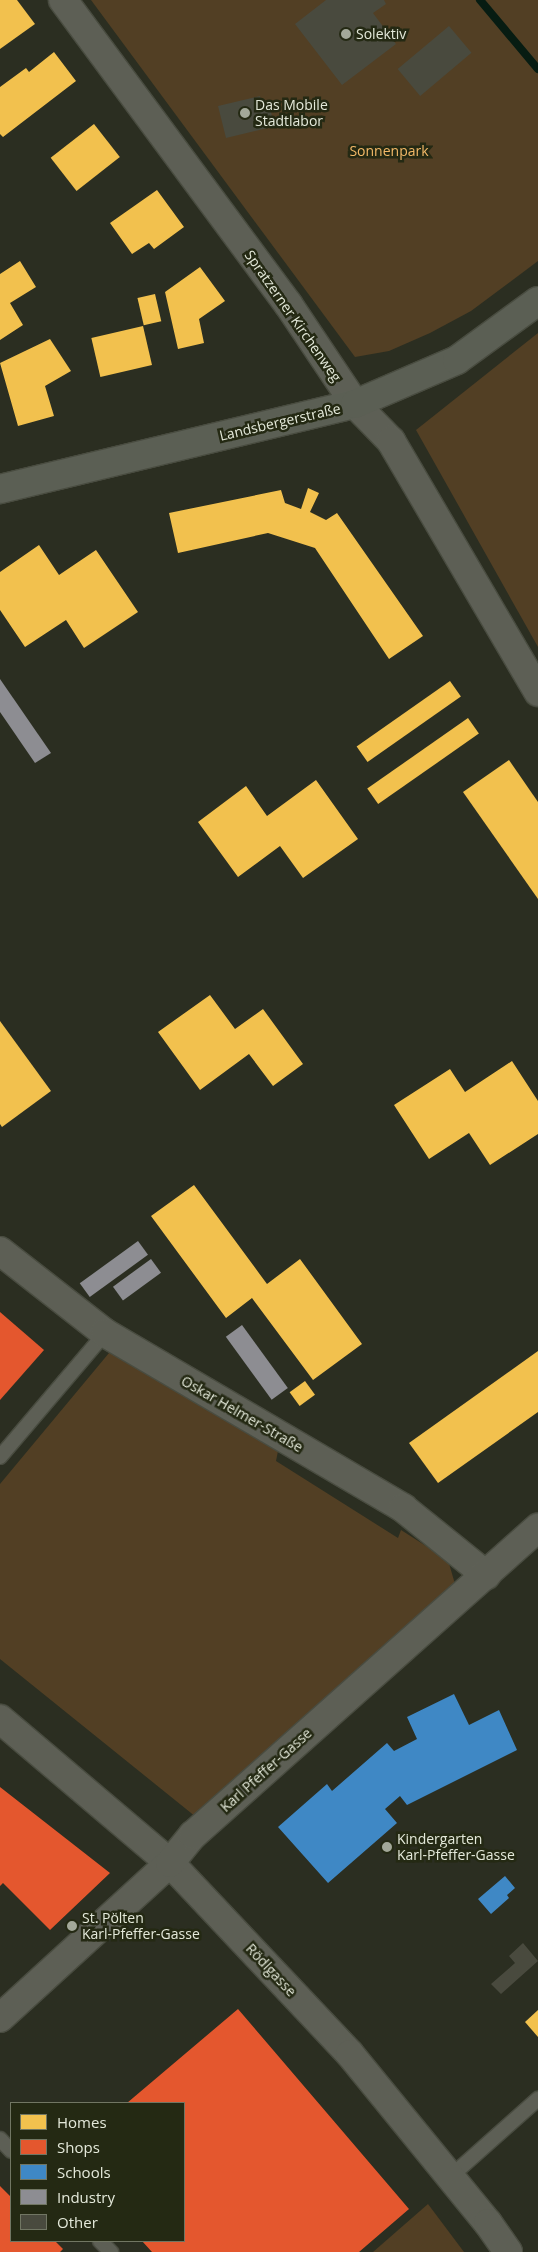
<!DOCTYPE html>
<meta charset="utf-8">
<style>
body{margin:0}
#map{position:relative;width:538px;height:2252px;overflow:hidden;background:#2b2e21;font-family:"Open Sans",sans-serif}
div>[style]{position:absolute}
.green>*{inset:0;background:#523f24}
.homes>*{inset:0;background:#f2c14e;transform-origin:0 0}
.shops>*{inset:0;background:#e4572e}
.schools>*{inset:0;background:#3f88c5}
.industry>*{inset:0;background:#8d8d92;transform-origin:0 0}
.stream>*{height:8px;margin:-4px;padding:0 4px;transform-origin:4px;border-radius:4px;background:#071c12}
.building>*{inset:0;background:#494a3e;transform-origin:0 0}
.roads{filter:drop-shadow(1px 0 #494c40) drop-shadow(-1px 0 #494c40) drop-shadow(0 1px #494c40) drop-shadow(0 -1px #494c40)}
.lane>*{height:14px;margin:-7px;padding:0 7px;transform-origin:7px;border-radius:7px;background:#5d5f55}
.street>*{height:28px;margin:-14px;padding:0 14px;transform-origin:14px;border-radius:14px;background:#5d5f55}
.secondary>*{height:28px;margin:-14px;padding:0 14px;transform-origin:14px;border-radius:14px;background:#5b5f54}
.dots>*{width:14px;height:14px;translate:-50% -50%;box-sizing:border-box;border:2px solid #242913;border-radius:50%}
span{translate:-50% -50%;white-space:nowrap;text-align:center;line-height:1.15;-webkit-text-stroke:5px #242913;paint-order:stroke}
.poi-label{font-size:14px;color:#e4e9da}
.left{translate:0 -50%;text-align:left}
.park-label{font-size:14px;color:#f3b968}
.street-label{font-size:14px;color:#e4e9da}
.legend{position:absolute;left:10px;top:2102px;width:175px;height:140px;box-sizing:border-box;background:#242913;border:1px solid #717663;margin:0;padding:6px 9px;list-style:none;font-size:15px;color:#e4e9da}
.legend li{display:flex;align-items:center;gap:10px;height:25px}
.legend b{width:25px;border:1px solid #717663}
</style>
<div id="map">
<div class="green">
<i style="clip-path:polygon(91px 0,538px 0,538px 261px,471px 311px,430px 333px,389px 351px,355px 357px)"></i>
<i style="clip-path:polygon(538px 333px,538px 647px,416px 430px)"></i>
<i style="clip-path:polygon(114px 1347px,278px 1451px,276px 1461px,398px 1538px,401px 1530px,448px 1560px,455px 1584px,196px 1817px,0 1659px,0 1484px)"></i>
<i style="clip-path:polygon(428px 2204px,464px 2252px,373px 2252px)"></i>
</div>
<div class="homes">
<i style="clip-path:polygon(0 0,17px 0,35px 24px,0 49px)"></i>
<i style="clip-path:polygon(54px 52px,76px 81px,3px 137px,0 134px,0 87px,26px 68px,29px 72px)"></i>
<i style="left:94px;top:124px;width:42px;height:55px;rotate:52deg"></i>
<i style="clip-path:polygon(157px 190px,184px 227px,154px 249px,149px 243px,132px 254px,110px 223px)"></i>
<i style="clip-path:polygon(20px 261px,36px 287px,10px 303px,23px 325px,0 340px,0 274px)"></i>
<i style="clip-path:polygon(200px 267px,225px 301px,199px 319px,204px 343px,178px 349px,165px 292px)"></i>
<i style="left:155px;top:294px;width:28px;height:18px;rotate:77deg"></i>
<i style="left:143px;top:326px;width:40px;height:53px;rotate:77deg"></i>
<i style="clip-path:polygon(50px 339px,71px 371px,45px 386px,54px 416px,18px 426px,0 363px)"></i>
<i style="clip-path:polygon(308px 488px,319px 493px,310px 512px,326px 520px,337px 513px,423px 636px,389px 659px,315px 548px,268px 533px,178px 553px,169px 513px,281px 490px,285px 503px,301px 509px)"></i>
<i style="clip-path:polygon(39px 545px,59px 575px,96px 550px,138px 612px,84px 648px,66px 620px,25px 647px,0 610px,0 572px)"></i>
<i style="left:450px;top:681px;width:19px;height:114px;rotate:55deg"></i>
<i style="left:468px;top:718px;width:19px;height:123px;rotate:55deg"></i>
<i style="clip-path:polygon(509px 760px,538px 802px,538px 899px,463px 792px)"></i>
<i style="clip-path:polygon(316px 780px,358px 839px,303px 878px,280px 846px,238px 877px,198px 822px,246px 786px,267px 816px)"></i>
<i style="clip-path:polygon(210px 995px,235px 1029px,263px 1009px,303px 1064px,273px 1086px,249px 1054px,200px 1090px,158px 1032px)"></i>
<i style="clip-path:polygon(0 1021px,51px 1091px,2px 1127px,0 1124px)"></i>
<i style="clip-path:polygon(512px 1061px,538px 1101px,538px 1134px,490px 1165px,469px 1133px,429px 1159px,394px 1105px,450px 1069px,465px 1092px)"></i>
<i style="clip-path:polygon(194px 1185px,267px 1284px,300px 1259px,362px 1344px,313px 1380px,252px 1298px,226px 1318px,151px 1216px)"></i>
<i style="clip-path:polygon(538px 1351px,538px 1412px,438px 1483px,409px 1443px)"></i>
<i style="left:305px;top:1381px;width:17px;height:19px;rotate:54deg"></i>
<i style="clip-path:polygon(538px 2010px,538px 2037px,525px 2022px)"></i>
</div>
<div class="shops">
<i style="clip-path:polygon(0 1312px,44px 1350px,0 1400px)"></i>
<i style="clip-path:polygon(0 1787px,110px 1873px,50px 1930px,3px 1883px,0 1886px)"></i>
<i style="clip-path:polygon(238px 2009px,409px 2209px,359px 2252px,152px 2252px,142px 2241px,184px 2241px,184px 2103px,127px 2103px)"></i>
<i style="clip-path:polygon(0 2186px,11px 2197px,11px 2241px,55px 2241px,63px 2249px,60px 2252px,0 2252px)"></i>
</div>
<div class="schools">
<i style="clip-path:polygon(454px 1694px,469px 1725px,499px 1710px,517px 1750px,407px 1805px,400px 1796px,385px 1809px,397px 1823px,328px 1883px,278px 1827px,327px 1784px,332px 1791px,387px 1743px,394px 1751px,417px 1739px,407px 1717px)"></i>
<i style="clip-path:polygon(505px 1876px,515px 1888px,507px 1895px,509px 1898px,491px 1914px,478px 1899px)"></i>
</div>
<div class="industry">
<i style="clip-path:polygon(0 679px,51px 753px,35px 763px,0 712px)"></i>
<i style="left:138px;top:1241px;width:17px;height:72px;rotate:54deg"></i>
<i style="left:151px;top:1259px;width:17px;height:47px;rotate:54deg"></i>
<i style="left:242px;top:1325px;width:78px;height:20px;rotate:54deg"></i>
</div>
<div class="stream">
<i style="left:480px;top:0;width:90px;rotate:50deg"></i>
</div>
<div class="building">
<i style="clip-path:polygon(326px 0,384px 0,386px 4px,373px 13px,396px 44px,342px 85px,295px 24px)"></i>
<i style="left:449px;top:26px;width:35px;height:67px;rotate:50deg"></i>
<i style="clip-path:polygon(260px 96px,262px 105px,269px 104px,273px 120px,266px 121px,268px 128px,226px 138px,218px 106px)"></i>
<i style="clip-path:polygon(523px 1943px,538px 1961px,501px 1994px,491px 1984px,515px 1963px,509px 1956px)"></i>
</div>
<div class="roads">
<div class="lane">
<i style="left:0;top:1457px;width:162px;rotate:-49.7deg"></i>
<i style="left:0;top:2139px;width:16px;rotate:47deg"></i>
<i style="left:450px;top:2177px;width:118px;rotate:-41.6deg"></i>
<i style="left:100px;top:2241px;width:16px;rotate:45deg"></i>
</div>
<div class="street">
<i style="left:63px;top:0;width:378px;rotate:53.5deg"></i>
<i style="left:288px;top:304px;width:120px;rotate:56.2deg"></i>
<i style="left:355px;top:404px;width:52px;rotate:45.8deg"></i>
<i style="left:391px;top:441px;width:291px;rotate:59.6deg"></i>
<i style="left:0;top:1251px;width:133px;rotate:38deg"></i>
<i style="left:105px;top:1333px;width:346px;rotate:30.4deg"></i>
<i style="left:403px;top:1508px;width:107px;rotate:38.9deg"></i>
<i style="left:0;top:1719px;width:223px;rotate:40.3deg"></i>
<i style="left:170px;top:1863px;width:262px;rotate:46.7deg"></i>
<i style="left:350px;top:2054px;width:218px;rotate:50.8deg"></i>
<i style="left:488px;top:2223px;width:35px;rotate:55deg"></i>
<i style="left:0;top:2018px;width:230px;rotate:-42.4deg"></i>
<i style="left:170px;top:1863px;width:36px;rotate:-51deg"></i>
<i style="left:193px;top:1835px;width:462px;rotate:-41.7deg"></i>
</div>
<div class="secondary">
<i style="left:0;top:489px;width:365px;rotate:-13.5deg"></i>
<i style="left:355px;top:404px;width:111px;rotate:-23.3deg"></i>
<i style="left:457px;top:360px;width:100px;rotate:-36.1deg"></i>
</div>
</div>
<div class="dots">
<i style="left:346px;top:34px;background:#a3a899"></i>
<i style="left:245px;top:113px;background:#a3a899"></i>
<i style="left:387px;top:1847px;background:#a3a899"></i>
<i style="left:72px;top:1926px;background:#a3a899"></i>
</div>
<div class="poi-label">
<span class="left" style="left:356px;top:34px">Solektiv</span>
<span class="left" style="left:255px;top:113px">Das Mobile<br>Stadtlabor</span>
<span class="left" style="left:397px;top:1847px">Kindergarten<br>Karl-Pfeffer-Gasse</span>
<span class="left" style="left:82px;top:1926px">St. Pölten<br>Karl-Pfeffer-Gasse</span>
</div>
<div class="park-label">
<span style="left:389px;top:151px">Sonnenpark</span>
</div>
<div class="street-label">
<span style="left:293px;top:316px;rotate:55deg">Spratzerner Kirchenweg</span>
<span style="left:280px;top:422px;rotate:-13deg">Landsbergerstraße</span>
<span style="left:242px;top:1414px;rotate:30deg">Oskar Helmer-Straße</span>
<span style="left:266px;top:1770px;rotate:-42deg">Karl Pfeffer-Gasse</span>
<span style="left:271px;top:1970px;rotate:47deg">Rödlgasse</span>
</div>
<ul class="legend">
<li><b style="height:14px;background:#f2c14e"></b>Homes</li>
<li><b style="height:14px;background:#e4572e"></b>Shops</li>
<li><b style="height:14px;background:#3f88c5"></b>Schools</li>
<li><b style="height:14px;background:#8d8d92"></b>Industry</li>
<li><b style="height:14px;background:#494a3e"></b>Other</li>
</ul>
</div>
